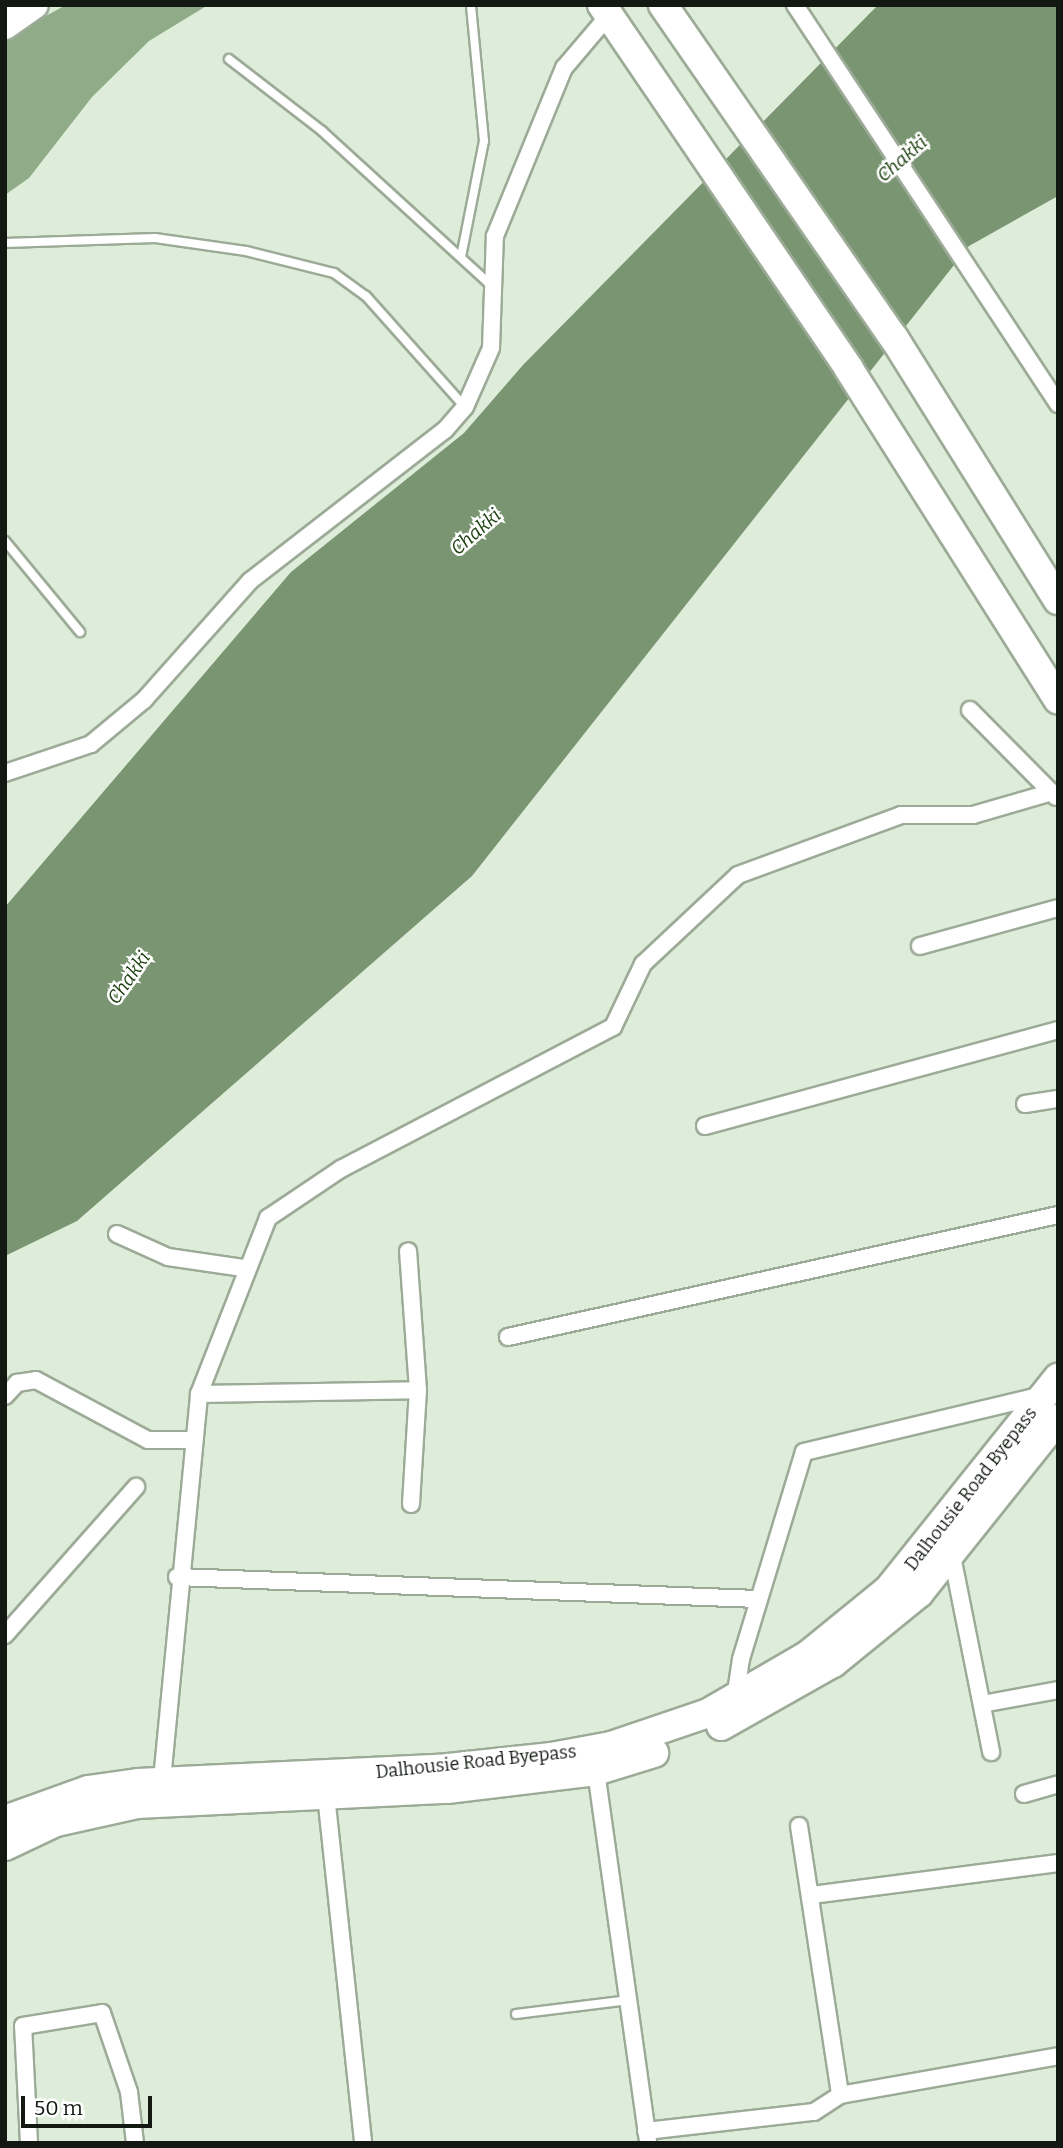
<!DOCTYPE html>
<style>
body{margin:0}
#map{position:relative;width:1063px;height:2148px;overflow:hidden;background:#ddedd9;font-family:Bitter,serif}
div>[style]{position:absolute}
.forest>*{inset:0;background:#90ab88}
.water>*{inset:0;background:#7a9572}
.roads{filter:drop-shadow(2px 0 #9cab97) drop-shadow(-2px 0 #9cab97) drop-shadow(0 2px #9cab97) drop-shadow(0 -2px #9cab97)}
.lane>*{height:8px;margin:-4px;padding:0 4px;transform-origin:4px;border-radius:4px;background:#fff}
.street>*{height:16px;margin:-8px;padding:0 8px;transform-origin:8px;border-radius:8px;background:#fff}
.highway>*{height:28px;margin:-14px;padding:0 14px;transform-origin:14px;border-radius:14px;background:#fff}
span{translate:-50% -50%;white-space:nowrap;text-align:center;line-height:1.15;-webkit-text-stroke:5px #fff;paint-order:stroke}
.street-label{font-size:18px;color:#131912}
.water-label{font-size:19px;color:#1c4110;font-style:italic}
.frame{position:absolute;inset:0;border:7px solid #131912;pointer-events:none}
.scale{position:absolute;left:21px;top:2096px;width:131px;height:32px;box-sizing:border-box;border:4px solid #131912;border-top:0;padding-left:9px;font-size:21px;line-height:24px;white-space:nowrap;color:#131912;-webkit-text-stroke:5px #fff;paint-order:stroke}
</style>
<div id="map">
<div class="forest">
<i style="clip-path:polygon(66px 5px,208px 5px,149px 41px,92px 97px,29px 178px,5px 195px,5px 38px)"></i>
</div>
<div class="water">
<i style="clip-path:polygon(878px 5px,1058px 5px,1058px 196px,969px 246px,472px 876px,77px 1221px,5px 1256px,5px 907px,291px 572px,464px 433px,523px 365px)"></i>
</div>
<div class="roads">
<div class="lane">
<i style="left:229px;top:59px;width:118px;rotate:37.7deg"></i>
<i style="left:322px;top:131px;width:231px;rotate:42.4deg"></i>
<i style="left:5px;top:243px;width:150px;rotate:-1.9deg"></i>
<i style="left:155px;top:238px;width:92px;rotate:8.1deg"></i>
<i style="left:246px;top:251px;width:91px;rotate:14deg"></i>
<i style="left:334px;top:273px;width:39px;rotate:36deg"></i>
<i style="left:366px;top:296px;width:149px;rotate:48.3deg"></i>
<i style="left:461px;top:257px;width:118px;rotate:-78.8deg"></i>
<i style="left:484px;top:141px;width:137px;rotate:-95.5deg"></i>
<i style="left:5px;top:541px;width:118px;rotate:50.5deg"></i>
<i style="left:516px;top:2014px;width:114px;rotate:-7.1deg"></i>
</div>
<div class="street">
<i style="left:795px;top:5px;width:478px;rotate:56.6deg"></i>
<i style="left:970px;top:710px;width:122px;rotate:45.3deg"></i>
<i style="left:5px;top:773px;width:91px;rotate:-18.6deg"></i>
<i style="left:91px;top:744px;width:69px;rotate:-39.7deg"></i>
<i style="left:144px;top:700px;width:159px;rotate:-48.3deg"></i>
<i style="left:250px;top:581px;width:247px;rotate:-37.8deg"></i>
<i style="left:445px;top:430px;width:30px;rotate:-49deg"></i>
<i style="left:465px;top:407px;width:64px;rotate:-66.2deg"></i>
<i style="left:491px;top:348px;width:112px;rotate:-88deg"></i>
<i style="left:495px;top:236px;width:182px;rotate:-67.7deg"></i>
<i style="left:564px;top:68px;width:70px;rotate:-49.7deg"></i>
<i style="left:920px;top:946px;width:143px;rotate:-15.4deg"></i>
<i style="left:1025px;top:1104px;width:33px;rotate:-9deg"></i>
<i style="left:705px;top:1126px;width:366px;rotate:-15.2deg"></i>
<i style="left:117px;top:1234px;width:56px;rotate:24.3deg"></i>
<i style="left:168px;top:1257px;width:76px;rotate:8.3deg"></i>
<i style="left:508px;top:1337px;width:563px;rotate:-12.51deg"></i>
<i style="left:199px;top:1394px;width:219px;rotate:-1deg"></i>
<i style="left:418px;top:1390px;width:139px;rotate:-94.1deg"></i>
<i style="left:5px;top:1396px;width:18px;rotate:-47deg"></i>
<i style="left:17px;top:1383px;width:19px;rotate:-9deg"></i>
<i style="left:36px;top:1380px;width:127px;rotate:28.2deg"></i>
<i style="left:148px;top:1440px;width:46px"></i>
<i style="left:411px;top:1504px;width:114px;rotate:-86.5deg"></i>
<i style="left:952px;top:1556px;width:200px;rotate:78.7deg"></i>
<i style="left:177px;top:1577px;width:581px;rotate:2.17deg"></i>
<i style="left:5px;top:1635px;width:198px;rotate:-48.5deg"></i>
<i style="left:735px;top:1699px;width:40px;rotate:-81.5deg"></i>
<i style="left:741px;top:1659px;width:216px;rotate:-73.1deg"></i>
<i style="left:804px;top:1452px;width:246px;rotate:-13.4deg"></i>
<i style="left:982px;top:1704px;width:77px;rotate:-10.4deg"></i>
<i style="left:596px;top:1771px;width:376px;rotate:82deg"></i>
<i style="left:162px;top:1780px;width:388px;rotate:-84.5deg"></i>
<i style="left:199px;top:1394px;width:189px;rotate:-68.6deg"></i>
<i style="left:268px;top:1218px;width:88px;rotate:-33.9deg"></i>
<i style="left:341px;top:1169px;width:307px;rotate:-27.6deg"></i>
<i style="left:613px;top:1027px;width:70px;rotate:-64.5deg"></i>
<i style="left:643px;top:964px;width:130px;rotate:-43.1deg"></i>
<i style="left:738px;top:875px;width:174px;rotate:-20.2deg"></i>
<i style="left:901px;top:815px;width:72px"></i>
<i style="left:973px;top:815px;width:82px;rotate:-16.2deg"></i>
<i style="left:1024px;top:1794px;width:35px;rotate:-16deg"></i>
<i style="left:326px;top:1795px;width:350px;rotate:83.9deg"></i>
<i style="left:799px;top:1826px;width:272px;rotate:81.3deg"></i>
<i style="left:812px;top:1895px;width:248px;rotate:-7.4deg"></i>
<i style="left:646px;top:2131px;width:169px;rotate:-6.5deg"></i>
<i style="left:814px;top:2112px;width:31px;rotate:-33deg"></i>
<i style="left:840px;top:2095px;width:221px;rotate:-10.1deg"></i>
<i style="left:29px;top:2143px;width:117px;rotate:-92.9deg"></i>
<i style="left:23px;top:2026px;width:80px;rotate:-9.3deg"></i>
<i style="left:102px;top:2013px;width:83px;rotate:71.1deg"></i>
<i style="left:129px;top:2092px;width:51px;rotate:83.3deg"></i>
</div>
<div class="highway">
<i style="left:602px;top:5px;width:440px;rotate:55.8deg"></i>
<i style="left:849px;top:369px;width:391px;rotate:57.7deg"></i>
<i style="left:663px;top:5px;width:405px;rotate:55.3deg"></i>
<i style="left:894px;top:338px;width:309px;rotate:58deg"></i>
<i style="left:5px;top:25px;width:35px;rotate:-35deg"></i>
<i style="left:721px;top:1726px;width:129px;rotate:-29.4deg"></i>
<i style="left:833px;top:1663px;width:111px;rotate:-39.1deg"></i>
<i style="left:919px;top:1593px;width:223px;rotate:-51.4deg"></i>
<i style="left:5px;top:1820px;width:88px;rotate:-19.9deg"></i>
<i style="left:88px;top:1790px;width:50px;rotate:-8deg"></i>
<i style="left:138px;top:1783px;width:301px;rotate:-2.7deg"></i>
<i style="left:439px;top:1769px;width:113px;rotate:-6.1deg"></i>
<i style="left:551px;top:1757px;width:61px;rotate:-10.4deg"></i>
<i style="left:611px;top:1746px;width:102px;rotate:-18.8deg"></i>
<i style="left:708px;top:1713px;width:116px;rotate:-30.1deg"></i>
<i style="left:808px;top:1655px;width:103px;rotate:-39.1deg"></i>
<i style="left:888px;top:1590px;width:272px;rotate:-51.3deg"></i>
<i style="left:5px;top:1846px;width:56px;rotate:-25.2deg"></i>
<i style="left:56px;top:1822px;width:83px;rotate:-12.5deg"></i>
<i style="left:137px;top:1804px;width:310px;rotate:-2.8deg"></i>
<i style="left:447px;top:1789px;width:150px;rotate:-6.9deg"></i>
<i style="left:596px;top:1771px;width:61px;rotate:-17.2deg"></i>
</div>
</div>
<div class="street-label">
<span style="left:971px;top:1489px;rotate:-52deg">Dalhousie Road Byepass</span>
<span style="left:476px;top:1762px;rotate:-6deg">Dalhousie Road Byepass</span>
</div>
<div class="water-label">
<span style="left:902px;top:159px;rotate:-41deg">Chakki</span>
<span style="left:476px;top:532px;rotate:-41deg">Chakki</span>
<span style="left:129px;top:978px;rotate:-55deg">Chakki</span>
</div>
<div class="frame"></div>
<div class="scale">50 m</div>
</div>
